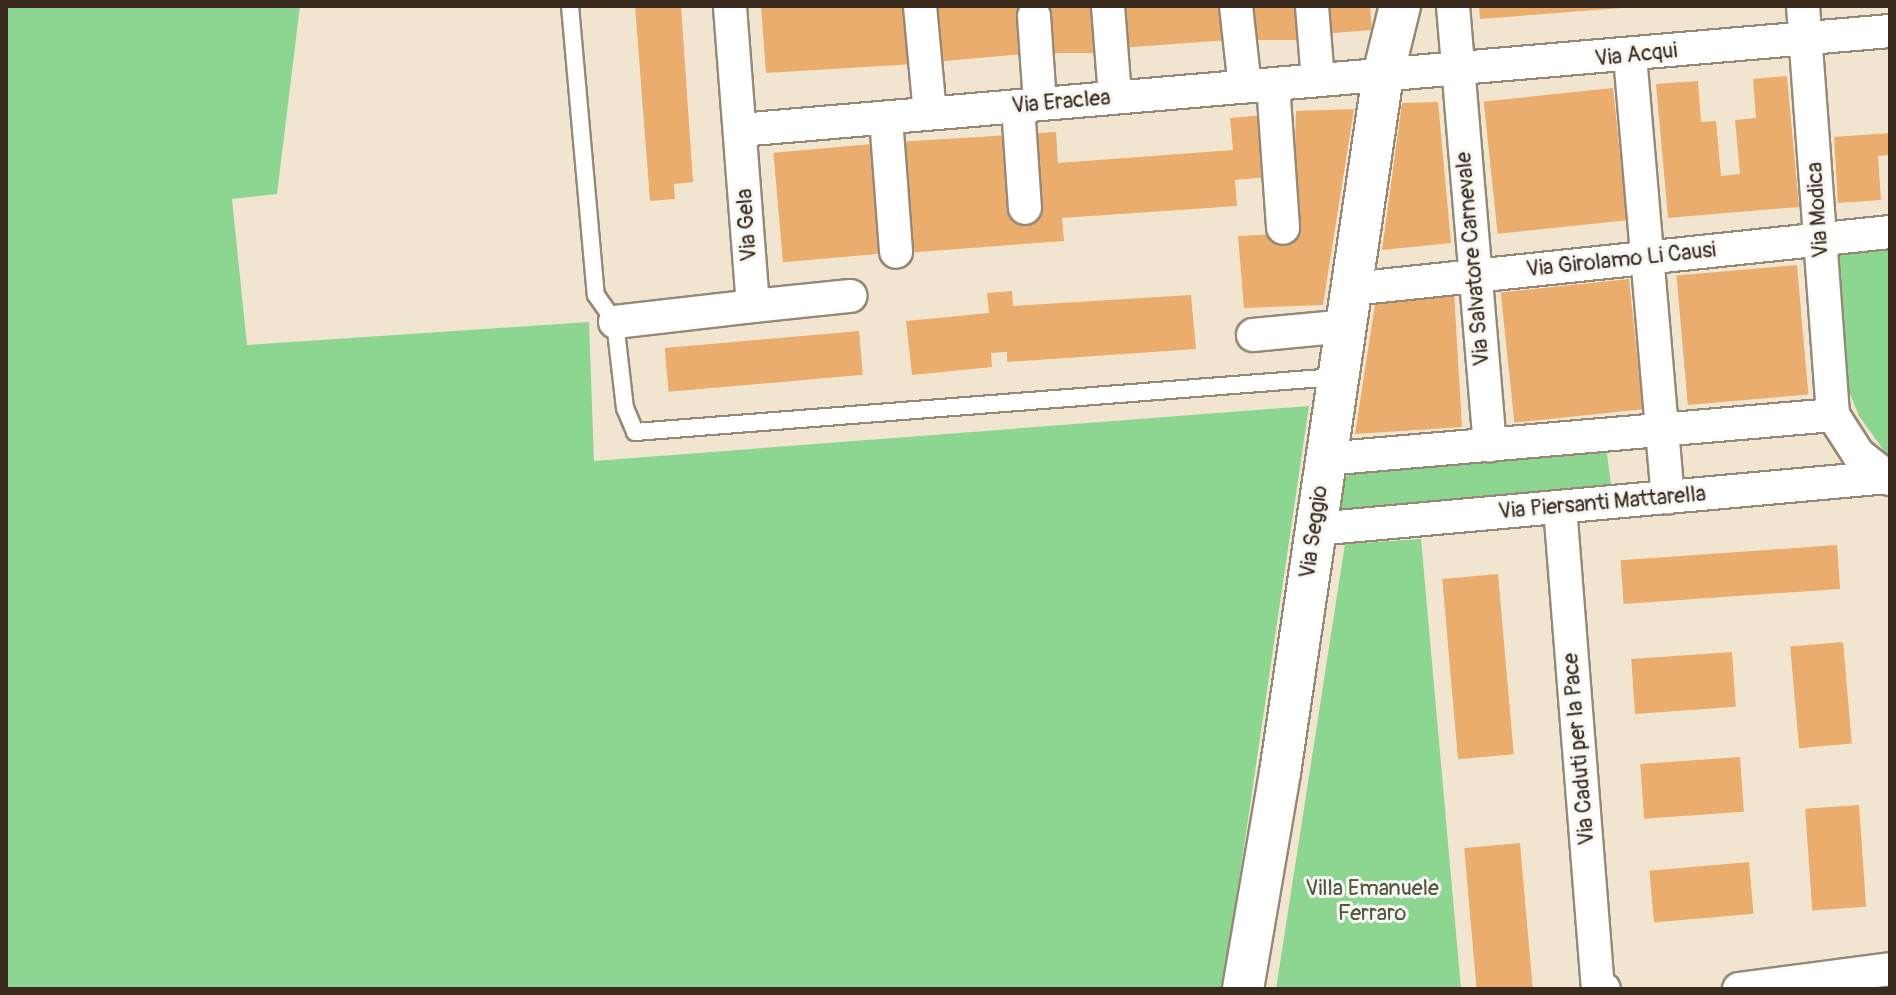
<!DOCTYPE html>
<style>
body{margin:0}
#map{position:relative;width:1896px;height:995px;overflow:hidden;background:#f2e5cf;font-family:Pangolin,sans-serif}
div>[style]{position:absolute}
.green>*{inset:0;background:#8dd692}
.building>*{inset:0;background:#ebad6d;transform-origin:0 0}
.roads{filter:drop-shadow(2px 0 #968876) drop-shadow(-2px 0 #968876) drop-shadow(0 2px #968876) drop-shadow(0 -2px #968876)}
.service>*{height:16px;margin:-8px;padding:0 8px;transform-origin:8px;border-radius:8px;background:#fff}
.minor>*{height:32px;margin:-16px;padding:0 16px;transform-origin:16px;border-radius:16px;background:#fff}
.tertiary>*{height:40px;margin:-20px;padding:0 20px;transform-origin:20px;border-radius:20px;background:#fff}
span{translate:-50% -50%;white-space:nowrap;text-align:center;line-height:1.15;-webkit-text-stroke:6px #f6f6f2;paint-order:stroke}
.street-label{font-size:22px;color:#3b2a1e}
.park-label{font-size:22px;color:#50553b}
.frame{position:absolute;inset:0;border:8px solid #3b2a1e;pointer-events:none}
</style>
<div id="map">
<div class="green">
<i style="clip-path:polygon(6px 6px,300px 6px,277px 194px,232px 199px,247px 345px,589px 322px,594px 461px,1309px 406px,1223px 989px,8px 989px)"></i>
<i style="clip-path:polygon(1890px 242px,1890px 459px,1859px 416px,1842px 374px,1836px 248px)"></i>
<i style="clip-path:polygon(1606px 447px,1612px 491px,1334px 515px,1350px 466px)"></i>
<i style="clip-path:polygon(1421px 539px,1461px 989px,1276px 989px,1345px 544px)"></i>
</div>
<div class="building">
<i style="clip-path:polygon(635px 6px,681px 6px,693px 182px,674px 184px,675px 199px,650px 201px)"></i>
<i style="clip-path:polygon(761px 6px,911px 6px,915px 64px,766px 73px)"></i>
<i style="clip-path:polygon(929px 6px,1022px 6px,1025px 54px,934px 62px)"></i>
<i style="left:1042px;top:6px;width:57px;height:47px"></i>
<i style="clip-path:polygon(1115px 6px,1227px 6px,1230px 40px,1119px 48px)"></i>
<i style="left:1243px;top:6px;width:59px;height:34px"></i>
<i style="clip-path:polygon(1319px 6px,1370px 6px,1372px 30px,1322px 34px)"></i>
<i style="clip-path:polygon(1479px 6px,1622px 6px,1622px 8px,1480px 19px)"></i>
<i style="clip-path:polygon(1787px 76px,1799px 207px,1668px 218px,1656px 84px,1698px 81px,1701px 122px,1716px 121px,1721px 176px,1740px 174px,1735px 120px,1756px 118px,1753px 79px)"></i>
<i style="left:1613px;top:88px;width:133px;height:130px;rotate:84deg"></i>
<i style="clip-path:polygon(1438px 102px,1451px 243px,1382px 250px,1402px 103px)"></i>
<i style="clip-path:polygon(1354px 109px,1323px 305px,1244px 308px,1238px 236px,1275px 234px,1276px 245px,1292px 243px,1296px 111px)"></i>
<i style="clip-path:polygon(1265px 115px,1269px 177px,1235px 180px,1237px 206px,1062px 218px,1064px 241px,905px 253px,896px 142px,1056px 132px,1058px 163px,1233px 150px,1230px 118px)"></i>
<i style="clip-path:polygon(1890px 133px,1890px 155px,1878px 156px,1881px 200px,1838px 203px,1834px 137px)"></i>
<i style="left:873px;top:144px;width:110px;height:100px;rotate:85deg"></i>
<i style="left:1797px;top:265px;width:130px;height:121px;rotate:85deg"></i>
<i style="left:1629px;top:279px;width:131px;height:129px;rotate:84deg"></i>
<i style="clip-path:polygon(1012px 291px,1013px 306px,1191px 295px,1196px 349px,1007px 362px,1007px 352px,991px 353px,992px 367px,912px 375px,906px 321px,989px 313px,987px 293px)"></i>
<i style="clip-path:polygon(1454px 292px,1462px 427px,1355px 434px,1376px 298px)"></i>
<i style="left:859px;top:331px;width:44px;height:195px;rotate:85deg"></i>
<i style="left:1837px;top:545px;width:44px;height:217px;rotate:86deg"></i>
<i style="left:1498px;top:574px;width:181px;height:56px;rotate:85deg"></i>
<i style="left:1843px;top:642px;width:102px;height:53px;rotate:85deg"></i>
<i style="left:1732px;top:652px;width:55px;height:101px;rotate:86deg"></i>
<i style="left:1740px;top:757px;width:55px;height:100px;rotate:86deg"></i>
<i style="left:1859px;top:805px;width:102px;height:54px;rotate:86deg"></i>
<i style="left:1520px;top:843px;width:147px;height:56px;rotate:85deg"></i>
<i style="left:1749px;top:862px;width:52px;height:100px;rotate:85deg"></i>
</div>
<div class="roads">
<div class="service">
<i style="left:570px;top:6px;width:290px;rotate:84.9deg"></i>
<i style="left:596px;top:295px;width:33px;rotate:55deg"></i>
<i style="left:615px;top:322px;width:87px;rotate:83.4deg"></i>
<i style="left:625px;top:408px;width:26px;rotate:67deg"></i>
<i style="left:635px;top:432px;width:703px;rotate:-4.49deg"></i>
</div>
<div class="minor">
<i style="left:920px;top:6px;width:108px;rotate:84.7deg"></i>
<i style="left:1108px;top:6px;width:91px;rotate:85.6deg"></i>
<i style="left:1236px;top:6px;width:81px;rotate:83.7deg"></i>
<i style="left:1312px;top:6px;width:74px;rotate:85.4deg"></i>
<i style="left:1453px;top:6px;width:441px;rotate:85.2deg"></i>
<i style="left:1803px;top:6px;width:410px;rotate:85.8deg"></i>
<i style="left:1833px;top:415px;width:46px;rotate:57.3deg"></i>
<i style="left:1858px;top:454px;width:41px;rotate:38deg"></i>
<i style="left:1034px;top:16px;width:88px;rotate:86.1deg"></i>
<i style="left:1630px;top:56px;width:443px;rotate:85.1deg"></i>
<i style="left:1273px;top:84px;width:144px;rotate:86deg"></i>
<i style="left:1018px;top:106px;width:102px;rotate:86.1deg"></i>
<i style="left:886px;top:118px;width:134px;rotate:85.7deg"></i>
<i style="left:740px;top:130px;width:1154px;rotate:-4.92deg"></i>
<i style="left:1352px;top:289px;width:541px;rotate:-6.05deg"></i>
<i style="left:753px;top:306px;width:98px;rotate:-5.9deg"></i>
<i style="left:615px;top:322px;width:139px;rotate:-6.6deg"></i>
<i style="left:753px;top:306px;width:301px;rotate:-94.4deg"></i>
<i style="left:1253px;top:335px;width:93px;rotate:-5.5deg"></i>
<i style="left:1324px;top:459px;width:511px;rotate:-4.94deg"></i>
<i style="left:1560px;top:507px;width:480px;rotate:85.5deg"></i>
<i style="left:1598px;top:985px;width:7px;rotate:34deg"></i>
<i style="left:1315px;top:529px;width:575px;rotate:-5.19deg"></i>
<i style="left:1739px;top:989px;width:152px;rotate:-7.5deg"></i>
</div>
<div class="tertiary">
<i style="left:1243px;top:989px;width:219px;rotate:-80.3deg"></i>
<i style="left:1280px;top:773px;width:706px;rotate:-81.61deg"></i>
<i style="left:1383px;top:75px;width:71px;rotate:-76.2deg"></i>
</div>
</div>
<div class="street-label">
<span style="left:1636px;top:55px;rotate:-6deg">Via Acqui</span>
<span style="left:1061px;top:102px;rotate:-5deg">Via Eraclea</span>
<span style="left:1818px;top:210px;rotate:-94deg">Via Modica</span>
<span style="left:747px;top:225px;rotate:-94deg">Via Gela</span>
<span style="left:1473px;top:259px;rotate:-95deg">Via Salvatore Carnevale</span>
<span style="left:1621px;top:260px;rotate:-6deg">Via Girolamo Li Causi</span>
<span style="left:1602px;top:503px;rotate:-5deg">Via Piersanti Mattarella</span>
<span style="left:1314px;top:532px;rotate:-82deg">Via Seggio</span>
<span style="left:1579px;top:749px;rotate:-95deg">Via Caduti per la Pace</span>
</div>
<div class="park-label">
<span style="left:1372px;top:901px">Villa Emanuele<br>Ferraro</span>
</div>
<div class="frame"></div>
</div>
